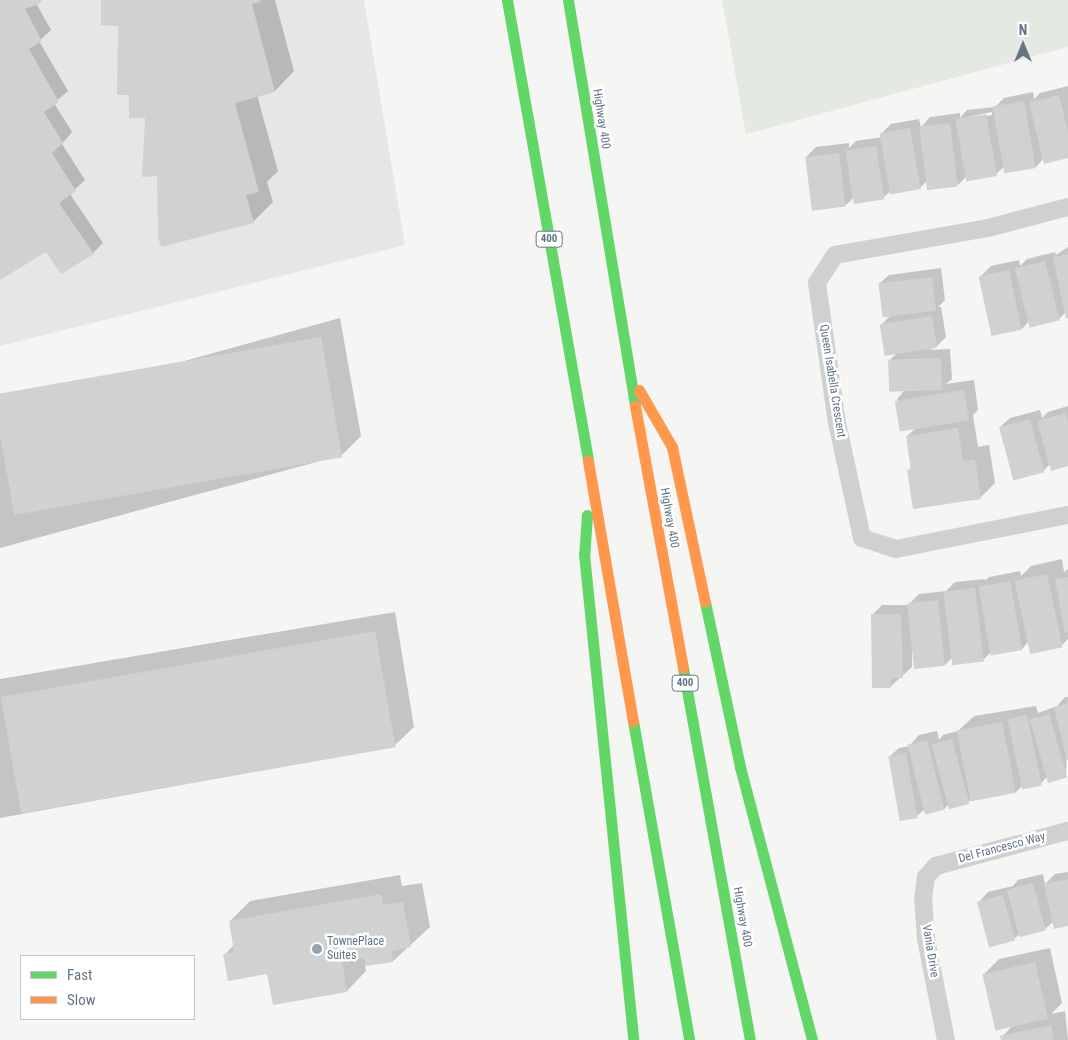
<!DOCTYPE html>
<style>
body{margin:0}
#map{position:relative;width:1068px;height:1040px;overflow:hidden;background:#f5f6f4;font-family:"Roboto Condensed",sans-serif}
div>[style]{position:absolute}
.built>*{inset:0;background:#e5e7e6}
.green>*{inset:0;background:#e4e9e2}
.shadow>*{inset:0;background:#0003}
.building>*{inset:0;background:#d0d2d2;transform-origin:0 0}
.street>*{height:18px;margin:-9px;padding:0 9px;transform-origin:9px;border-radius:9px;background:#cfd1d1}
.fast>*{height:11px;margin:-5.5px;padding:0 5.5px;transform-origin:5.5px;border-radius:5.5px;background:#63d668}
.slow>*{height:11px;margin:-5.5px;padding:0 5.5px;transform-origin:5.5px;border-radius:5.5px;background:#ff974d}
.dots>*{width:14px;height:14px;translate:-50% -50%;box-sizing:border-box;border:2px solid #fff;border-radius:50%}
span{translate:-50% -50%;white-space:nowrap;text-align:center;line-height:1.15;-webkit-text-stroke:5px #fff;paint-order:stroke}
.shield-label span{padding:1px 4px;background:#fff;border:1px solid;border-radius:4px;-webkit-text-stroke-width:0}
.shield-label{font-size:11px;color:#637586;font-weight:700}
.street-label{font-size:12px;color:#637586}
.poi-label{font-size:12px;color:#637586}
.left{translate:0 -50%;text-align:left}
.legend{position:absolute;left:20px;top:955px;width:175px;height:65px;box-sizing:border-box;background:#fff;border:1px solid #c1c8cf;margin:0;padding:6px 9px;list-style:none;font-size:15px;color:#637586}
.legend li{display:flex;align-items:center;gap:10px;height:25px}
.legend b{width:25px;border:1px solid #c1c8cf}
.north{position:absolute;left:998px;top:20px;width:50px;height:50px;-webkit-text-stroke:4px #fff;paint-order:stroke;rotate:0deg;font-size:14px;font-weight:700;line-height:20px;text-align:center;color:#637586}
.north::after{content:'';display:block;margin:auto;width:18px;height:22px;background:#637586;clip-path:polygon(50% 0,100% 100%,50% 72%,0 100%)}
</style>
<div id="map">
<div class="built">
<i style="clip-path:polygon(0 0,364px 0,405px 245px,0 346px)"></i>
</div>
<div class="green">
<i style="clip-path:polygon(722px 0,1068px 0,1068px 47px,746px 134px)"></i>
</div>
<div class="shadow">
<i style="clip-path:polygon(0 0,42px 0,36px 3px,51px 30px,39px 41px,68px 91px,54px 103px,72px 132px,62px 144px,85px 180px,70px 194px,103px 243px,93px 253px,62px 273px,47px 250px,0 278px)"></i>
<i style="clip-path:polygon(102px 0,275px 0,294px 71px,275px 91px,257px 95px,278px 171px,267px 182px,273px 202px,253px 222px,158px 175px,146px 116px,130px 93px,120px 25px)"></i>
<i style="clip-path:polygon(evenodd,1068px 86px,1068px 157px,1044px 158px,1036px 167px,1006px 165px,996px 174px,968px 175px,958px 185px,928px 180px,920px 188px,892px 190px,883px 198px,853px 198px,846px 205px,806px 157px,816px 147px,849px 143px,849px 148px,856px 141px,882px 137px,881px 134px,891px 124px,919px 119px,921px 127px,930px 117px,960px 113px,960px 118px,967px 110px,995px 107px,1004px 98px,1033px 92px,1034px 99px,1040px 93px,1068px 86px,992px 112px,992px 115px,967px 119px,967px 117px,992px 112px)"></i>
<i style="clip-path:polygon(1068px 247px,1068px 317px,1066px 312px,1059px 319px,1029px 321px,1022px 329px,981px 276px,991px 266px,1019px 260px,1020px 266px,1027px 259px,1055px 252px,1056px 255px)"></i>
<i style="clip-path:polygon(941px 268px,945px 300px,938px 307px,941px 307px,946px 337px,936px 347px,929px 350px,950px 349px,952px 379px,946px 384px,974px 380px,978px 410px,973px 415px,978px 447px,989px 445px,995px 483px,980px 498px,908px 471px,912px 467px,907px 436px,917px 427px,897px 399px,905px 390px,889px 361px,897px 353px,881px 325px,890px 316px,879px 284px,889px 275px)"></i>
<i style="clip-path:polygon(340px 318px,361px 436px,342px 455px,0 548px,0 412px)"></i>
<i style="clip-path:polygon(1068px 406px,1068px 465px,1050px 464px,1043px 471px,1000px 427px,1010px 418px,1040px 410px,1042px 418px,1048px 412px)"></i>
<i style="clip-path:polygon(1062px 559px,1064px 572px,1068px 569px,1068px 639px,1061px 646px,1028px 642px,1022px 649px,991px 654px,991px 652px,984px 659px,953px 657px,945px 665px,912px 650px,912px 667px,890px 687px,872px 615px,882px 605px,908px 605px,919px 594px,946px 591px,955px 582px,985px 579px,985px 581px,989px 577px,1020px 571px,1021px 576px,1031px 566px)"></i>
<i style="clip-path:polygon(395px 612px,414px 727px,394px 746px,0 818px,0 679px)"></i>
<i style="clip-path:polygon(1065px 697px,1068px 697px,1066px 776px,1047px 777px,1041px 783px,1023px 785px,1016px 792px,972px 800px,951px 808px,950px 803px,944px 809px,925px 809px,917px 816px,889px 757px,899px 748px,909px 746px,919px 735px,937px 731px,939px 740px,943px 735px,958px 731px,974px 716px,1036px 706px,1038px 713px,1057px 706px)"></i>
<i style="clip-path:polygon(1068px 872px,1068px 925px,1054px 921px,1045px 929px,1021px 933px,1014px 939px,979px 902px,988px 892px,1013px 886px,1018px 880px,1043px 874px,1045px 884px,1055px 874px)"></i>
<i style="clip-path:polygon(400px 875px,402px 886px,422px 883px,430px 927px,393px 961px,365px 965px,366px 971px,347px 991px,268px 973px,225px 954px,234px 945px,230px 921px,250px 901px)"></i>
<i style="clip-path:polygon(1050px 948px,1062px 1003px,1051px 1014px,1065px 1011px,1068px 1040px,1003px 1040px,1002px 1037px,1013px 1025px,984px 974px,999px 959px)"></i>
</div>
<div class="building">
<i style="clip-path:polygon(0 0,39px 0,41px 3px,25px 9px,42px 41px,29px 49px,59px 102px,44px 112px,63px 143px,52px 153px,76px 191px,59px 203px,94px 254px,61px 274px,46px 252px,0 280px)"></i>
<i style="clip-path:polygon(101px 0,261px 0,261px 2px,252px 4px,275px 92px,235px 103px,259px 192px,246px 195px,254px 223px,161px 247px,158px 237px,157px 176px,142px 177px,145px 118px,129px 118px,129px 95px,117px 95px,118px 26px,101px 25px)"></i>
<i style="clip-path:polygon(1059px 95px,1068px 132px,1068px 158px,1044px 164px,1029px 102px)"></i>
<i style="left:1024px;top:101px;width:68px;height:32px;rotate:80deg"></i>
<i style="left:986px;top:114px;width:63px;height:31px;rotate:80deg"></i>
<i style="left:950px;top:123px;width:64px;height:31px;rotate:83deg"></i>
<i style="left:910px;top:128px;width:62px;height:31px;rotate:80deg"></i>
<i style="left:876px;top:146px;width:54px;height:31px;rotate:81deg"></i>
<i style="left:839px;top:153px;width:54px;height:34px;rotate:83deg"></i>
<i style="clip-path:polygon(1068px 254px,1068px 318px,1066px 319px,1053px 257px)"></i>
<i style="left:1045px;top:261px;width:61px;height:31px;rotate:76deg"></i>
<i style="left:1009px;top:270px;width:61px;height:31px;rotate:78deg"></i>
<i style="left:932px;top:277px;width:34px;height:54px;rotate:83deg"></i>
<i style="left:932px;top:316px;width:32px;height:53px;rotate:81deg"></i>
<i style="left:321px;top:337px;width:122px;height:333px;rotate:80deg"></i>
<i style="left:941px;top:358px;width:32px;height:53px;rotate:88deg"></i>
<i style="left:964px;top:390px;width:31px;height:70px;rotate:81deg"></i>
<i style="clip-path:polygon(1066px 413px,1068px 422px,1068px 466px,1051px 471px,1037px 421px)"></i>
<i style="left:1030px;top:419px;width:55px;height:32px;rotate:75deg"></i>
<i style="clip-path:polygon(958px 428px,963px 461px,975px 459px,981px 499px,913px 509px,907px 470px,911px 470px,906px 436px)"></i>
<i style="left:1047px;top:574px;width:75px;height:33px;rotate:78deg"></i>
<i style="clip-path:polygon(1068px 577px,1068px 632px,1065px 633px,1055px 579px)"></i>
<i style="left:1010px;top:581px;width:70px;height:32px;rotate:80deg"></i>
<i style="left:975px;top:588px;width:74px;height:32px;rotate:83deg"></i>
<i style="left:938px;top:600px;width:66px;height:31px;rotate:84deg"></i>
<i style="clip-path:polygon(871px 614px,901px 614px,903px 678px,891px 678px,891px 688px,872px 688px)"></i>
<i style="left:375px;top:631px;width:118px;height:380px;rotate:80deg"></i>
<i style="clip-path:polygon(1068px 703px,1068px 760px,1067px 760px,1054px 707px)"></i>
<i style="left:1049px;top:714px;width:66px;height:20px;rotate:74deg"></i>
<i style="left:1027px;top:715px;width:72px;height:20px;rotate:78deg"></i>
<i style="left:1002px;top:722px;width:72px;height:46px;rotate:79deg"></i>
<i style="left:952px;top:739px;width:67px;height:21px;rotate:75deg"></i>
<i style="left:927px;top:740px;width:72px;height:20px;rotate:76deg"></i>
<i style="left:906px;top:753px;width:66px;height:18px;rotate:80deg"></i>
<i style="clip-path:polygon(1068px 879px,1068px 926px,1054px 929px,1044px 884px)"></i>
<i style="left:1033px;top:883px;width:49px;height:27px;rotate:75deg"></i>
<i style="clip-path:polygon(381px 894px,383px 905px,403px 902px,411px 947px,392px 951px,393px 962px,366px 966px,364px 958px,342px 961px,347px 992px,273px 1005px,267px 974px,228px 981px,223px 954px,234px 952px,229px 921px)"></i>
<i style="left:1003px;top:895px;width:47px;height:27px;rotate:75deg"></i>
<i style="left:1035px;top:962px;width:58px;height:54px;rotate:77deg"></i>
<i style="clip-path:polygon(1051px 1025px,1054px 1040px,1001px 1040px,1000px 1036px)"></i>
</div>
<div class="street">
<i style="left:1068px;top:207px;width:83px;rotate:165.3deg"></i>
<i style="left:988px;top:228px;width:155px;rotate:170deg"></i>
<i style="left:835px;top:255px;width:33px;rotate:123deg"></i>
<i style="left:817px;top:283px;width:141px;rotate:81.9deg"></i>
<i style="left:837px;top:423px;width:118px;rotate:77.7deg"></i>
<i style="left:862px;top:538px;width:36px;rotate:18deg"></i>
<i style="left:896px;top:549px;width:175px;rotate:-11.2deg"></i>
<i style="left:946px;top:1040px;width:103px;rotate:-101.2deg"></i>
<i style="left:926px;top:939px;width:39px;rotate:-94deg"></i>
<i style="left:923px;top:900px;width:23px;rotate:-83deg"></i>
<i style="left:926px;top:877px;width:15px;rotate:-48deg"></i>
<i style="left:936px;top:866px;width:137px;rotate:-14.9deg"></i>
</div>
<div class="fast">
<i style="left:507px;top:0;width:468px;rotate:80deg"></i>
<i style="left:568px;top:0;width:411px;rotate:80.6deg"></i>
<i style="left:587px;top:515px;width:39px;rotate:94deg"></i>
<i style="left:584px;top:554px;width:488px;rotate:84.2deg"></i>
<i style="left:705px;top:602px;width:169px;rotate:78deg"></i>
<i style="left:740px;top:767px;width:282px;rotate:75.2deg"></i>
<i style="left:683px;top:668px;width:378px;rotate:79.8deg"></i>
<i style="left:633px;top:721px;width:324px;rotate:80deg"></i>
</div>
<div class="slow">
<i style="left:639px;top:390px;width:66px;rotate:59.9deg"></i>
<i style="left:672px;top:447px;width:158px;rotate:78deg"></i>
<i style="left:635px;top:406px;width:266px;rotate:79.6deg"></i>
<i style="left:588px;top:461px;width:264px;rotate:80.2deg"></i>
</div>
<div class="dots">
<i style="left:317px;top:949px;background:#96a2ac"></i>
</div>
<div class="shield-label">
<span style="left:549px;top:239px">400</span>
<span style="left:685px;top:683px">400</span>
</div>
<div class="street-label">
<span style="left:601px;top:119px;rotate:81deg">Highway 400</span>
<span style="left:832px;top:381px;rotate:81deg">Queen Isabella Crescent</span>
<span style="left:669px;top:518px;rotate:80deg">Highway 400</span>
<span style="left:1002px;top:848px;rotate:-15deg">Del Francesco Way</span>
<span style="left:742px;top:917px;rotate:80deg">Highway 400</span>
<span style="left:930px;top:951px;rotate:81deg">Vania Drive</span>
</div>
<div class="poi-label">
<span class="left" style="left:327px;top:949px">TownePlace<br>Suites</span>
</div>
<ul class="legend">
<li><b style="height:6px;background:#63d668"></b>Fast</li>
<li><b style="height:6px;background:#ff974d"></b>Slow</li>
</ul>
<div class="north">N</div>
</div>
